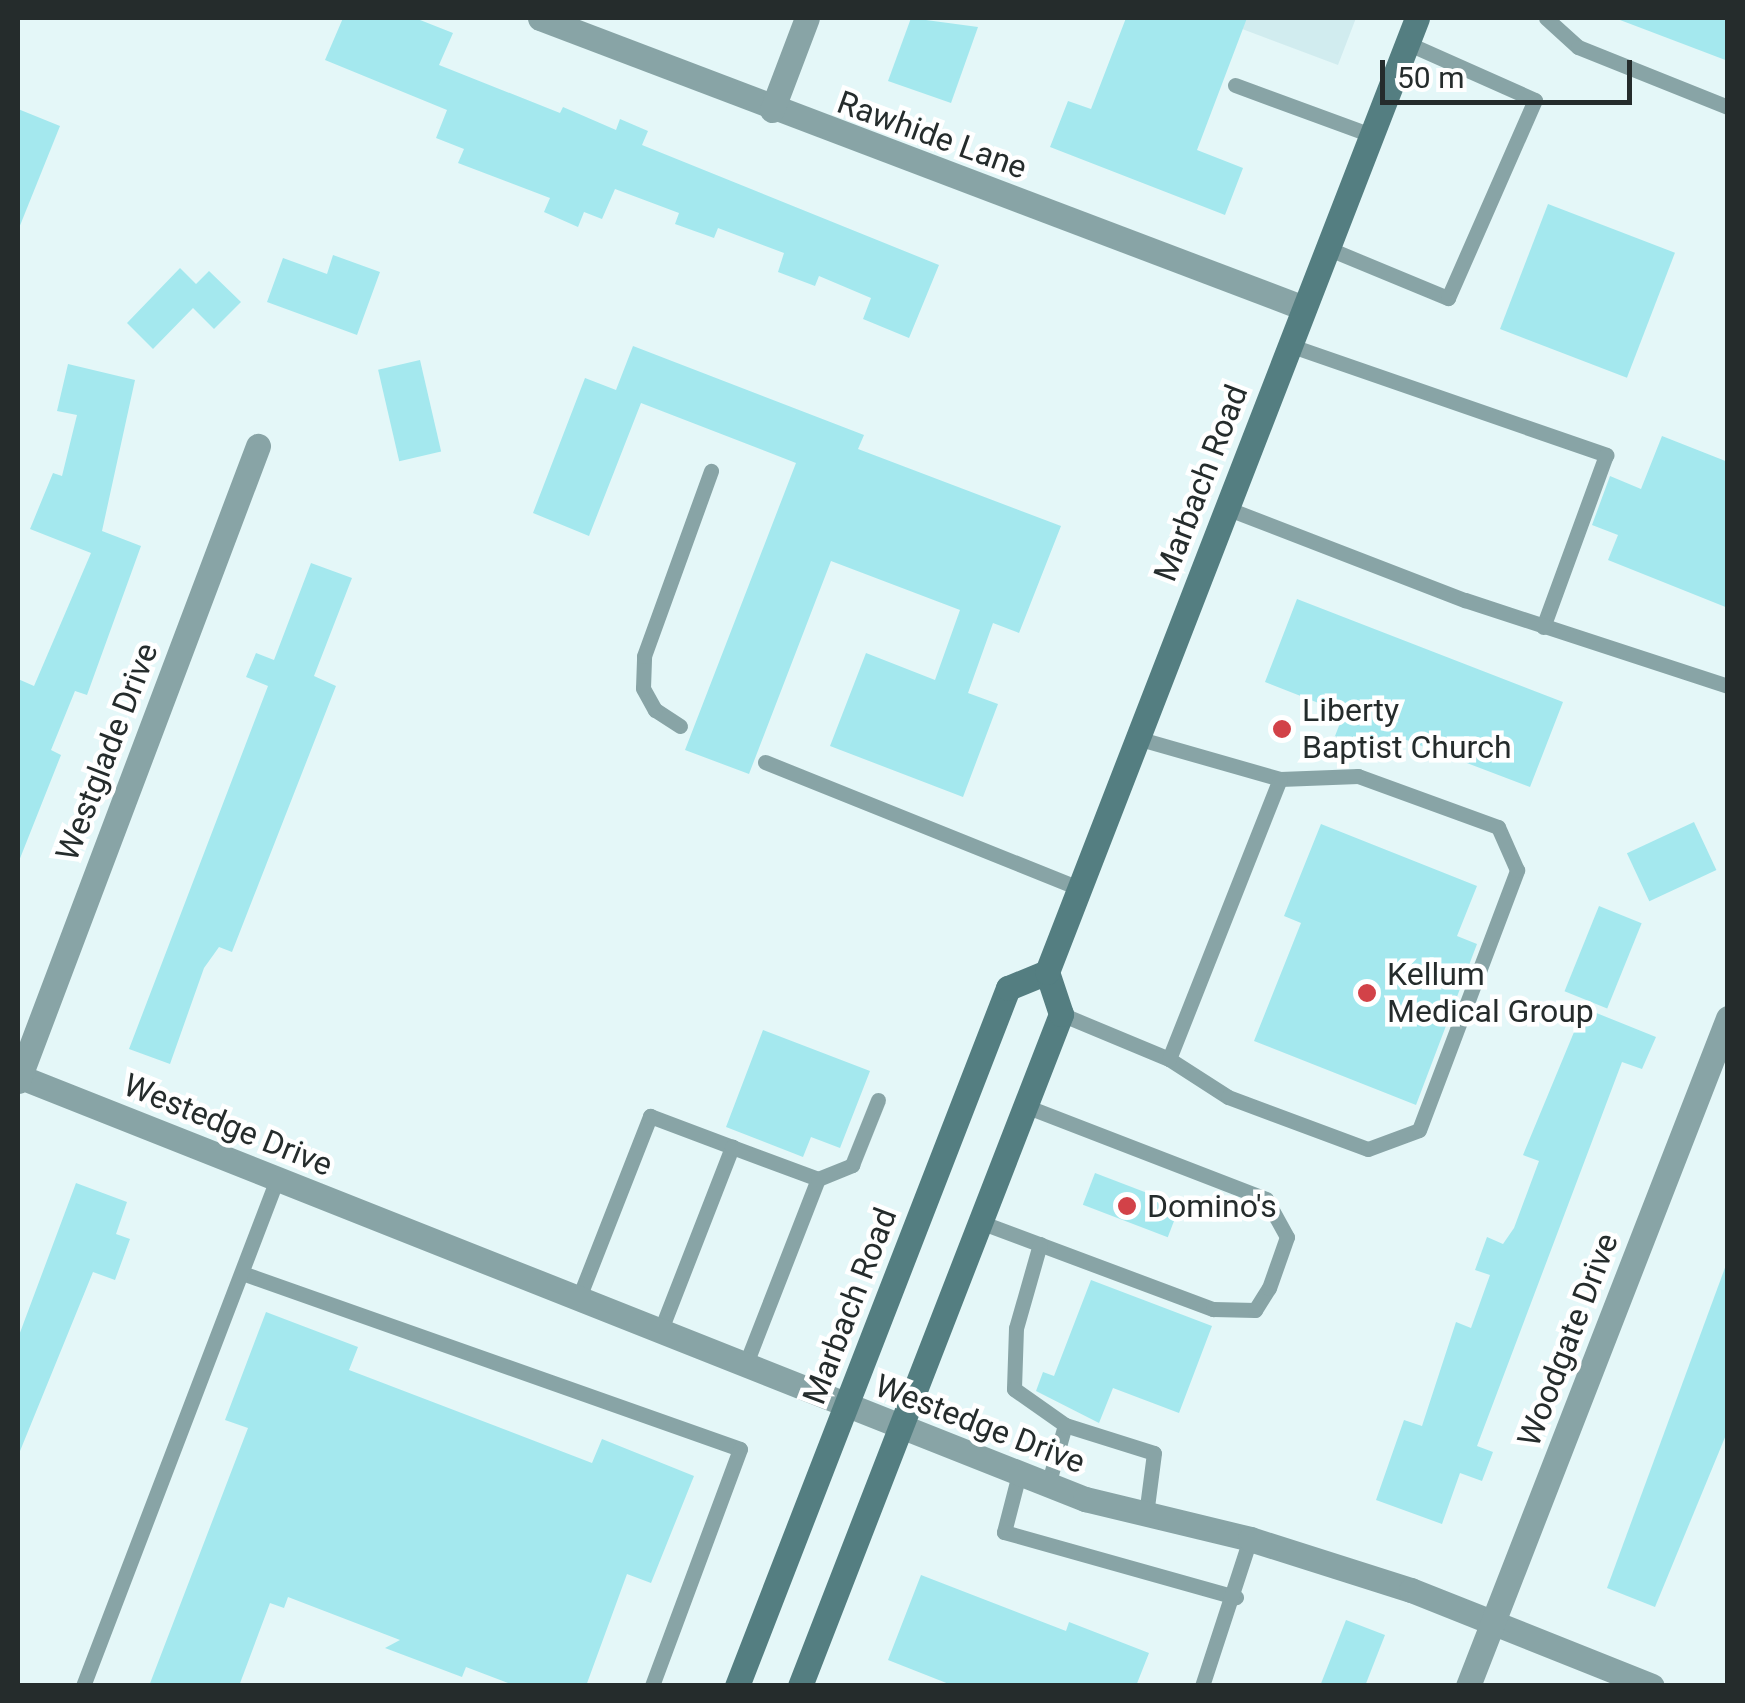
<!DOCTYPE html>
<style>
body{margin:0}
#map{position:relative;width:1745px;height:1703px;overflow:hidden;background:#e4f7f8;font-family:Roboto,sans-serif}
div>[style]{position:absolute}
.built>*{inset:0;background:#d1ecef}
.building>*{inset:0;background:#a4e8ee;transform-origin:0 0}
.lane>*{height:15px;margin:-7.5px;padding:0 7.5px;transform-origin:7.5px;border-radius:7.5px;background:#88a4a6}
.street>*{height:25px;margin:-12.5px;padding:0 12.5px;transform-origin:12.5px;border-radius:12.5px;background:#88a4a6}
.secondary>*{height:25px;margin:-12.5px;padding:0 12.5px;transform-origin:12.5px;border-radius:12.5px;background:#547e81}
.dots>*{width:28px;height:28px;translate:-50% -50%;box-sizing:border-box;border:5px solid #fff;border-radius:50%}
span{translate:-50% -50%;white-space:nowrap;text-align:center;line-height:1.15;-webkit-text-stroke:9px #fff;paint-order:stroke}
.street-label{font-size:32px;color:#252c2c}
.poi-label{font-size:32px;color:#252c2c}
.left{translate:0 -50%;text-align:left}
.frame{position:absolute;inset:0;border:20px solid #252c2c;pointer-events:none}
.scale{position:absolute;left:1380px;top:60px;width:252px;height:45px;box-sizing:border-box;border:5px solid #252c2c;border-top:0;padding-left:12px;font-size:30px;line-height:35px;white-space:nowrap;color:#252c2c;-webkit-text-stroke:8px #fff;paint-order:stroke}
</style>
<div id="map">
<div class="built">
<i style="clip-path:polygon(1213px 18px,1356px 18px,1338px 65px)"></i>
</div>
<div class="building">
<i style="clip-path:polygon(343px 18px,415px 18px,453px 33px,439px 65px,560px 113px,563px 107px,616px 130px,620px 119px,648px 131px,642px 145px,939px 265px,909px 338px,863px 319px,871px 298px,819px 276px,815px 286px,778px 272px,784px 253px,718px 228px,714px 238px,675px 224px,679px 213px,615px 189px,602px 219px,584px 212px,578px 227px,544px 212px,550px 198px,458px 163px,464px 149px,436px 138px,447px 110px,325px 60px)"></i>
<i style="clip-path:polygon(911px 18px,978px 27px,951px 103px,888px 81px)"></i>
<i style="clip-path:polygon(1126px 18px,1247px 18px,1197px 150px,1243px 168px,1225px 215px,1050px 147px,1068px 101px,1091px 109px)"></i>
<i style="clip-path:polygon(1728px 18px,1728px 61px,1620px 20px,1620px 18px)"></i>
<i style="clip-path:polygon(18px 109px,60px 126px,19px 228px,18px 228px)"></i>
<i style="left:1548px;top:204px;width:136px;height:134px;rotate:21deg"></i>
<i style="clip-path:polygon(333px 255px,380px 272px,357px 335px,267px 302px,283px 258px,327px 274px)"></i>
<i style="clip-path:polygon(180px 268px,196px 284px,209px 271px,241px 302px,214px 329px,193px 308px,153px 349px,127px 323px)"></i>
<i style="clip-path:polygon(633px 346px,864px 435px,858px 449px,1061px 526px,1019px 633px,993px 623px,968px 693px,998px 704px,963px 797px,830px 746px,866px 653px,935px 680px,960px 610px,831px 561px,749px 774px,685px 750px,796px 463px,641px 403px,589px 536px,533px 513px,585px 378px,616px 390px)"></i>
<i style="left:420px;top:360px;width:94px;height:43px;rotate:77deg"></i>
<i style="clip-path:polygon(68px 364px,135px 380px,102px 531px,141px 546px,87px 695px,75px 691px,51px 750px,61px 755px,19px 861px,18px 679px,34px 686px,91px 553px,30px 529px,53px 473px,62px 476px,77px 415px,57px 411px)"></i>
<i style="clip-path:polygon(1662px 436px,1728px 462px,1728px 608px,1608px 560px,1618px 535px,1592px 525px,1610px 476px,1641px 489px)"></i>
<i style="clip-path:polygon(311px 563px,352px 578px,314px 676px,336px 686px,232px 952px,219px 947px,204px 968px,170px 1064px,129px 1049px,268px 686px,246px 677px,256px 653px,274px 660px)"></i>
<i style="clip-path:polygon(1297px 599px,1563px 702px,1530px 787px,1401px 738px,1393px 758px,1335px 736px,1344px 713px,1265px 682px)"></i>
<i style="left:1694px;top:822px;width:53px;height:74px;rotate:65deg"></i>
<i style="clip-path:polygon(1321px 824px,1477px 886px,1457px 936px,1477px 944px,1416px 1105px,1254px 1041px,1301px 923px,1284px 916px)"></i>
<i style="left:1599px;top:906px;width:46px;height:92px;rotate:22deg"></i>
<i style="clip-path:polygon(1584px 1008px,1656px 1037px,1642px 1069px,1622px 1062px,1477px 1446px,1493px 1452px,1482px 1481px,1460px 1473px,1442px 1524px,1376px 1500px,1404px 1420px,1422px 1426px,1456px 1322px,1471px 1328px,1490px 1275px,1475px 1270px,1487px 1237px,1503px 1244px,1514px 1228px,1539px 1161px,1523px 1155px)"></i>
<i style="clip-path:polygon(763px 1030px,870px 1071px,840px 1148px,811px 1137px,803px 1157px,726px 1127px)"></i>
<i style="left:1095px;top:1173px;width:91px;height:34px;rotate:21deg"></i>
<i style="clip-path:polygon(76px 1183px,127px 1202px,116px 1234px,130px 1239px,115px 1280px,93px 1272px,18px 1456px,18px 1338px)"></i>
<i style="clip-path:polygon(1726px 1265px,1728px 1430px,1655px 1607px,1607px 1588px)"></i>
<i style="clip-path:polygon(1091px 1280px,1212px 1326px,1179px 1413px,1113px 1388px,1099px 1423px,1036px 1391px,1043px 1372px,1054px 1376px)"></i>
<i style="clip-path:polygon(266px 1312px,358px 1347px,349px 1370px,592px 1463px,602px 1439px,694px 1476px,651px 1583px,627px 1574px,586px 1686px,516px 1686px,466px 1667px,462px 1677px,385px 1648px,400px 1640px,288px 1597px,284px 1608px,270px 1603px,239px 1686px,149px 1686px,248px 1428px,225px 1420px)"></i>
<i style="clip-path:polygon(921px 1575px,1066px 1631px,1069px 1622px,1149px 1653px,1136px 1686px,954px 1686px,888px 1660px)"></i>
<i style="clip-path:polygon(1346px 1620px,1385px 1635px,1365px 1686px,1320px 1686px)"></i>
</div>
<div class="lane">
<i style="left:1546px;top:18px;width:43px;rotate:42.2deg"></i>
<i style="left:1578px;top:47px;width:162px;rotate:21.8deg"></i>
<i style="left:1235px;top:85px;width:145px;rotate:20.2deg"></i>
<i style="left:1327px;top:248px;width:131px;rotate:22.5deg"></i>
<i style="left:1448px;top:298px;width:216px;rotate:-66.3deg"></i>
<i style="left:1535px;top:100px;width:140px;rotate:-156deg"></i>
<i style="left:1289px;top:345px;width:336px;rotate:19.1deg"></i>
<i style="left:1606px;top:455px;width:183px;rotate:110.1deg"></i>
<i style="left:1226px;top:508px;width:256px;rotate:21.1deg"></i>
<i style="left:1465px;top:600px;width:277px;rotate:18.1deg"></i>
<i style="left:680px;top:726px;width:30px;rotate:-147deg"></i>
<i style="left:655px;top:710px;width:25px;rotate:-119deg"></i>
<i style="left:643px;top:688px;width:32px;rotate:-88deg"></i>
<i style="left:644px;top:656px;width:197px;rotate:-70.1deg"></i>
<i style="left:765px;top:762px;width:338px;rotate:21.9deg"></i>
<i style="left:1061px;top:1014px;width:117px;rotate:22.6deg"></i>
<i style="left:1169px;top:1059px;width:70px;rotate:32.8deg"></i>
<i style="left:1228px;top:1097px;width:149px;rotate:20.4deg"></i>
<i style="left:1368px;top:1149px;width:54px;rotate:-20.4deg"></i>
<i style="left:1419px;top:1130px;width:278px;rotate:-69.3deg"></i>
<i style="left:1517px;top:870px;width:47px;rotate:-113.8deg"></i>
<i style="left:1498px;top:827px;width:149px;rotate:-160deg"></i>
<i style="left:1358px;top:776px;width:78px;rotate:177.8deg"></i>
<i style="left:1280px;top:779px;width:149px;rotate:-164deg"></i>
<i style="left:1169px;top:1059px;width:301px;rotate:-68.4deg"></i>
<i style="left:980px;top:1222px;width:249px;rotate:20.5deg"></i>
<i style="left:1213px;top:1309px;width:42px;rotate:1.4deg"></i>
<i style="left:1255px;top:1310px;width:26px;rotate:-58deg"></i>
<i style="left:1269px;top:1288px;width:54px;rotate:-70.6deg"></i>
<i style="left:1287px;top:1237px;width:43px;rotate:-118.9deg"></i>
<i style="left:1266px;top:1199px;width:258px;rotate:-158.9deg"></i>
<i style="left:1040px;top:1244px;width:87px;rotate:105.9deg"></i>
<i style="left:1016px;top:1328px;width:61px;rotate:91.9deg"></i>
<i style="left:1014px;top:1389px;width:62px;rotate:35.2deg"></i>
<i style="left:1065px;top:1425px;width:62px;rotate:105.8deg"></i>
<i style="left:242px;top:1273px;width:528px;rotate:19.46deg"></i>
<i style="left:740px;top:1449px;width:253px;rotate:110.4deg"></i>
<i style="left:578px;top:1300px;width:198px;rotate:-68.6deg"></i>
<i style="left:650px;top:1116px;width:88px;rotate:20.7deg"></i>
<i style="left:660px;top:1332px;width:199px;rotate:-68.7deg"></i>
<i style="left:732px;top:1147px;width:92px;rotate:20.4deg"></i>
<i style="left:745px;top:1366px;width:201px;rotate:-68.7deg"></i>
<i style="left:818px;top:1179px;width:37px;rotate:-22deg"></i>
<i style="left:852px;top:1165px;width:70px;rotate:-68.2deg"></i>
<i style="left:1065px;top:1425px;width:93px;rotate:17.5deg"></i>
<i style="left:1154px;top:1453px;width:63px;rotate:97.4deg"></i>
<i style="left:1019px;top:1474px;width:60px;rotate:104.5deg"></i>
<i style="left:1004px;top:1532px;width:241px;rotate:15.7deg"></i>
<i style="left:83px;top:1686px;width:543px;rotate:-69.06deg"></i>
<i style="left:1202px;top:1686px;width:155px;rotate:-71.9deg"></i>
</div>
<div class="street">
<i style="left:540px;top:18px;width:817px;rotate:20.79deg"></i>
<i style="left:772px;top:110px;width:98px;rotate:-69.2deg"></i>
<i style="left:18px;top:1076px;width:1148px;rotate:21.63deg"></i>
<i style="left:1085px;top:1499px;width:170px;rotate:13.6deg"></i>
<i style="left:1250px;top:1539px;width:169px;rotate:17.6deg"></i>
<i style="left:1411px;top:1590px;width:259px;rotate:21.7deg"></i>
<i style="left:18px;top:1081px;width:679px;rotate:-69.3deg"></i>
<i style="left:1468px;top:1686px;width:717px;rotate:-68.73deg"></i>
</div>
<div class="secondary">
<i style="left:737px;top:1686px;width:749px;rotate:-68.78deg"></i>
<i style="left:1008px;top:988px;width:42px;rotate:-22.3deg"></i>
<i style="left:800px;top:1686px;width:721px;rotate:-68.77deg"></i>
<i style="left:1061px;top:1014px;width:44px;rotate:-108.4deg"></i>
<i style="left:1047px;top:972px;width:1023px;rotate:-68.8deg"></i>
</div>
<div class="dots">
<i style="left:1282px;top:729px;background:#d24248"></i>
<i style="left:1367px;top:993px;background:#d24248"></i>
<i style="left:1127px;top:1206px;background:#d24248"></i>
</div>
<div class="street-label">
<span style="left:932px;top:135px;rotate:20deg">Rawhide Lane</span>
<span style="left:1201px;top:483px;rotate:-69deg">Marbach Road</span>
<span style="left:107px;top:752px;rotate:-69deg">Westglade Drive</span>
<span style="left:228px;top:1125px;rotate:22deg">Westedge Drive</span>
<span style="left:850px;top:1306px;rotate:-69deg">Marbach Road</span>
<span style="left:1568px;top:1340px;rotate:-69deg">Woodgate Drive</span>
<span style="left:980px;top:1424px;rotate:21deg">Westedge Drive</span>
</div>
<div class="poi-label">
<span class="left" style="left:1302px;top:729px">Liberty<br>Baptist Church</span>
<span class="left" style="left:1387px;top:993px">Kellum<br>Medical Group</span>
<span class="left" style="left:1147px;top:1206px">Domino's</span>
</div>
<div class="frame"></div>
<div class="scale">50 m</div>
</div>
